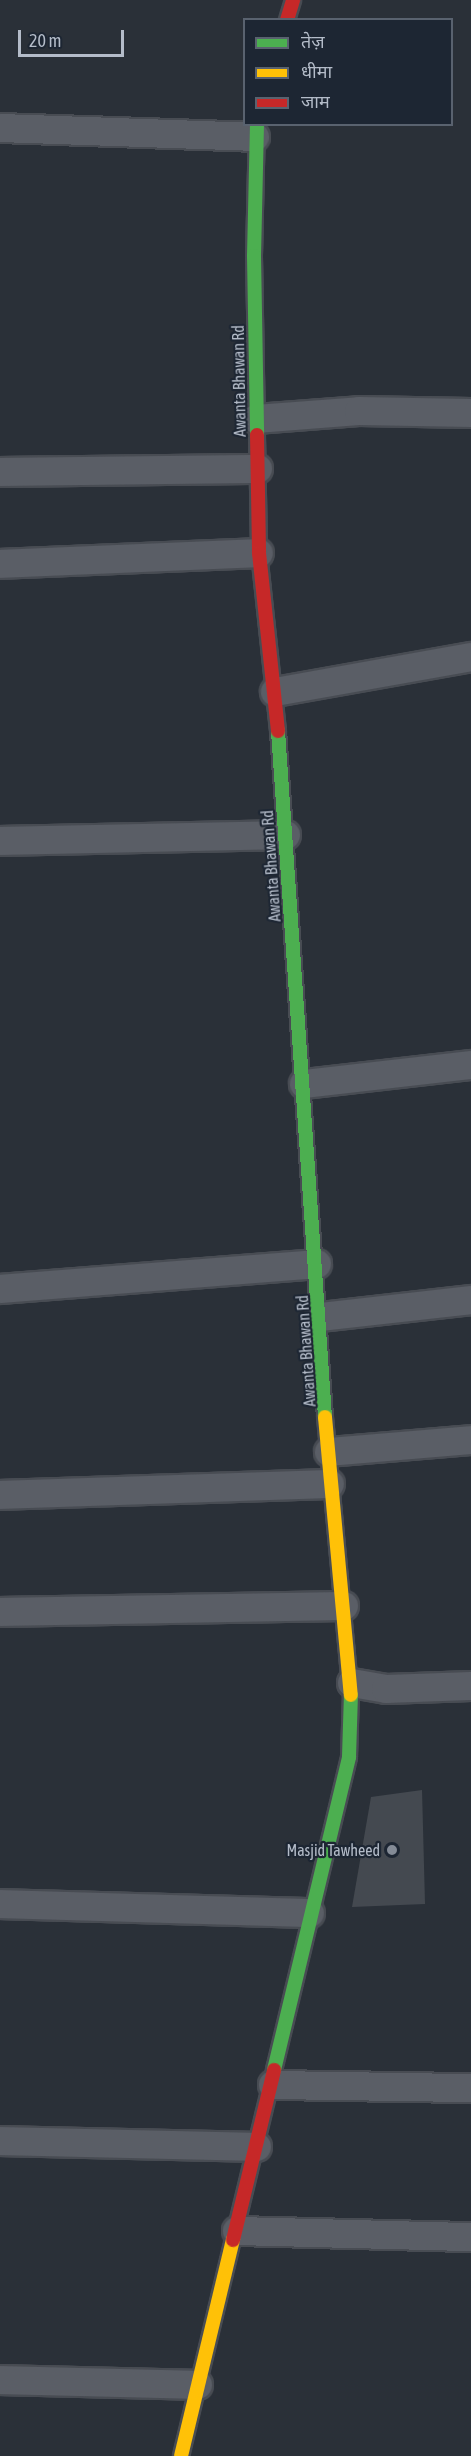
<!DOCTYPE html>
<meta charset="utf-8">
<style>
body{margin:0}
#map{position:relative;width:471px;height:2456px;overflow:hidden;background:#2a3038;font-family:"Asap Condensed","Noto Sans Devanagari",sans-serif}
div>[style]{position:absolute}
.building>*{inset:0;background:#444950}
.roads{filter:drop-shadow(2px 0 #484c53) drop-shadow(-2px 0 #484c53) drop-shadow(0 2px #484c53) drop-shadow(0 -2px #484c53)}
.street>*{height:28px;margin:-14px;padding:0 14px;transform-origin:14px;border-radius:14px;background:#5a5e66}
.fast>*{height:14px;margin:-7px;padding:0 7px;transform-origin:7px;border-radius:7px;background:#4caf50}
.slow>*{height:14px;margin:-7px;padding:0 7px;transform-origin:7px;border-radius:7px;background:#ffc107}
.jam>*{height:14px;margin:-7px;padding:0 7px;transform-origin:7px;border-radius:7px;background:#c62828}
.dots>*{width:16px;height:16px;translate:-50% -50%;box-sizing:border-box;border:3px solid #1d2633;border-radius:50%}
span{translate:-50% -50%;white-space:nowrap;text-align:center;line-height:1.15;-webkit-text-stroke:4.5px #1d2633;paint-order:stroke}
.street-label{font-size:16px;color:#b4bcc9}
.poi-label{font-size:16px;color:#b4bcc9}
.right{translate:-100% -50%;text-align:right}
.legend{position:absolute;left:243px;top:18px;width:210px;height:108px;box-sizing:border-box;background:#1d2633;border:2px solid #59626f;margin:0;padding:8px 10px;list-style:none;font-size:18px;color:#b4bcc9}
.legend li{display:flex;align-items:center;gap:12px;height:30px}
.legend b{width:30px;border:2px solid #59626f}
.scale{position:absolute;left:18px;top:30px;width:106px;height:27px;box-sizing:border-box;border:3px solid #b4bcc9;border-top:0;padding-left:8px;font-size:18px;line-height:21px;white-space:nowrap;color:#b4bcc9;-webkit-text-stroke:4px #1d2633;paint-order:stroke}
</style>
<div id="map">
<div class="building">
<i style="clip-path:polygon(422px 1790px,425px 1904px,352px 1907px,371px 1797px)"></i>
</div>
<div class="roads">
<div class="street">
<i style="left:0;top:128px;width:255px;rotate:2deg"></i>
<i style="left:256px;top:419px;width:103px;rotate:-4.4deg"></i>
<i style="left:359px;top:411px;width:112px;rotate:1deg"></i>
<i style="left:0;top:472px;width:258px;rotate:-0.7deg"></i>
<i style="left:0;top:564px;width:259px;rotate:-2.4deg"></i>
<i style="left:275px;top:692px;width:199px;rotate:-10.1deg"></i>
<i style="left:0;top:841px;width:286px;rotate:-1.2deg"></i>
<i style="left:304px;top:1084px;width:168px;rotate:-6.5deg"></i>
<i style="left:0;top:1289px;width:318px;rotate:-4.5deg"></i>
<i style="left:320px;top:1317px;width:152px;rotate:-6.4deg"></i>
<i style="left:329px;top:1452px;width:143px;rotate:-4.8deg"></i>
<i style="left:0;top:1495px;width:330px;rotate:-1.9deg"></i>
<i style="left:0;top:1612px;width:344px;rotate:-1deg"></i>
<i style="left:352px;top:1683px;width:35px;rotate:10deg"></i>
<i style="left:386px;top:1689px;width:85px;rotate:-2deg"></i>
<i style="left:0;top:1904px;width:310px;rotate:1.7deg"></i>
<i style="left:273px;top:2085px;width:198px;rotate:0.9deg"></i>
<i style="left:0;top:2141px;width:257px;rotate:1.3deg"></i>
<i style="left:237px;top:2231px;width:234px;rotate:1.5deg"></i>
<i style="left:0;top:2380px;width:198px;rotate:1.4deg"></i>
</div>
<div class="fast">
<i style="left:257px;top:124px;width:132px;rotate:91.3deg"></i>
<i style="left:254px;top:256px;width:179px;rotate:89deg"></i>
<i style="left:278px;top:731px;width:688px;rotate:86.08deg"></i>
<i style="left:274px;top:2070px;width:322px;rotate:-76.5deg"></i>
<i style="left:349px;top:1757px;width:62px;rotate:-88.2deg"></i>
</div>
<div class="slow">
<i style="left:325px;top:1417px;width:279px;rotate:84.7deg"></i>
<i style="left:181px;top:2456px;width:222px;rotate:-76.5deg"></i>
</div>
<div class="jam">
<i style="left:287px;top:20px;width:21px;rotate:-73deg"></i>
<i style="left:257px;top:435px;width:118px;rotate:89deg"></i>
<i style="left:259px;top:553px;width:179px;rotate:83.9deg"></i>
<i style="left:233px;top:2240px;width:175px;rotate:-76.4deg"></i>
</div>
</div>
<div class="dots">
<i style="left:392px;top:1850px;background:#848b96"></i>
</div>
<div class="street-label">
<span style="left:239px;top:381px;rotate:-91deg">Awanta Bhawan Rd</span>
<span style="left:271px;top:866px;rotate:-94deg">Awanta Bhawan Rd</span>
<span style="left:306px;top:1351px;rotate:-94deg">Awanta Bhawan Rd</span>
</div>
<div class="poi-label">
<span class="right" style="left:380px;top:1850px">Masjid Tawheed</span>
</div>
<ul class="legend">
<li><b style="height:8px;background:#4caf50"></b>तेज़</li>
<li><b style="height:8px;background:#ffc107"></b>धीमा</li>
<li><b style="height:8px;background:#c62828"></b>जाम</li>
</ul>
<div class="scale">20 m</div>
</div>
